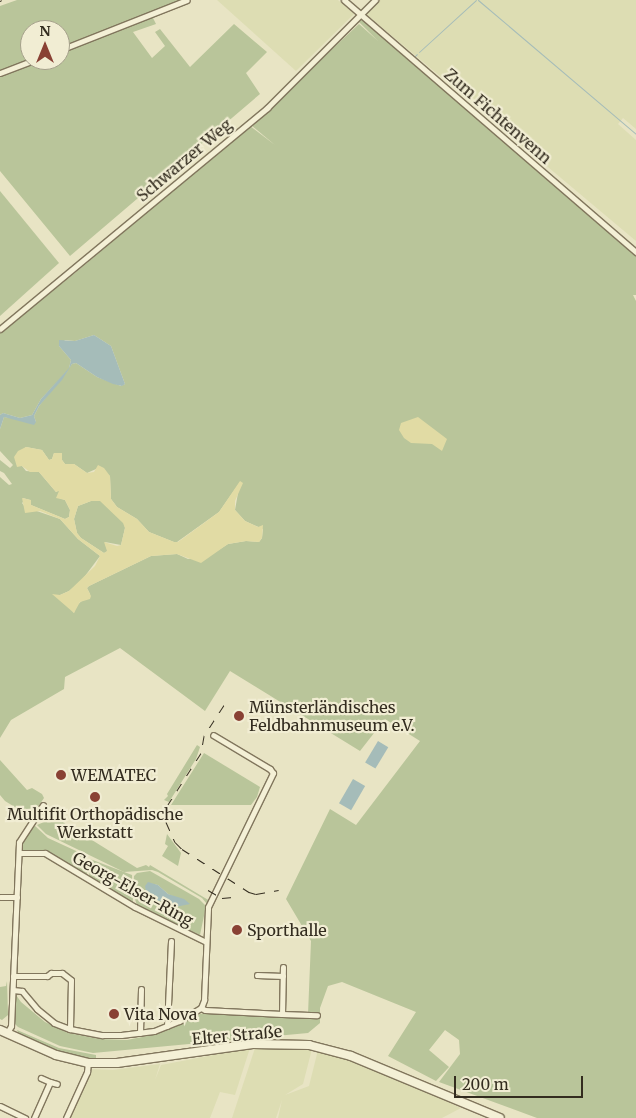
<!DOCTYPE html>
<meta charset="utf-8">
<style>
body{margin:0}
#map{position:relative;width:636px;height:1118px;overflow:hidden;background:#e8e4c4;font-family:Merriweather,serif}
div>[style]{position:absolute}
.farmland>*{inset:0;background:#ddddb3}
.green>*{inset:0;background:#b9c59a}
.sand>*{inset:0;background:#e1dba4}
.water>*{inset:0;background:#a5bcb9;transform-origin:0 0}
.stream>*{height:1px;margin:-0.5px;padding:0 0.5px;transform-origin:0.5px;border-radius:0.5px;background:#a5bcb9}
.roads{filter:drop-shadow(1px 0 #81765d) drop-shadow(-1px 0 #81765d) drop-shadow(0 1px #81765d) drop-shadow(0 -1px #81765d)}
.minor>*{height:5px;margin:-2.5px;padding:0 2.5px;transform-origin:2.5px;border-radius:2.5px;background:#f4f0d6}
.secondary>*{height:8px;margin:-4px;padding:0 4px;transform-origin:4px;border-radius:4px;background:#f4f0d6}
.rail>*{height:1px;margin-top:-0.5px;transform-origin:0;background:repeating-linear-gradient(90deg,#332c1f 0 9px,transparent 0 18px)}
.dots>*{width:14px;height:14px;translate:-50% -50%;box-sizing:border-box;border:2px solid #f1edd3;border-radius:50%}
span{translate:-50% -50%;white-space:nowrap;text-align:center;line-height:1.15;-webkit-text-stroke:4.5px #f1edd3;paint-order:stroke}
.street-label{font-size:16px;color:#332c1f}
.poi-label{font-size:16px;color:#332c1f}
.left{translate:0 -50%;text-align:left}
.north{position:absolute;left:20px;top:20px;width:50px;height:50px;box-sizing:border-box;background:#f1edd3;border:1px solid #a5a08b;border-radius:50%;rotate:0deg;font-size:14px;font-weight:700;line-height:20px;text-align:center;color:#332c1f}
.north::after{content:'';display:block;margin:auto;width:18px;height:22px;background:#894134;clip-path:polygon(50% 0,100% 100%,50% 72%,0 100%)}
.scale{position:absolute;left:454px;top:1076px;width:129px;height:22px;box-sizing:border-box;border:2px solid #332c1f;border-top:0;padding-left:6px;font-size:15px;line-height:18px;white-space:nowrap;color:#332c1f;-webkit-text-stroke:4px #f1edd3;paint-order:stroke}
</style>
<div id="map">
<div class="farmland">
<i style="clip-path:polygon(217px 0,338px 0,354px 14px,296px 71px)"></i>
<i style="clip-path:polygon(380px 0,636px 0,636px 129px,623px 118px,618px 124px,636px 140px,636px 241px,366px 14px)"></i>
<i style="clip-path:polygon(285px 1046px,312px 1049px,303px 1084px,285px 1095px,309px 1086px,318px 1050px,329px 1052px,372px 1068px,461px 1108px,442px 1118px,278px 1118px,282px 1100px,276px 1118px,232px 1118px,255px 1048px)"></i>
<i style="clip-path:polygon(250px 1048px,235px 1095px,220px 1092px,210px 1118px,69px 1118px,89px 1069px,113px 1070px,160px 1064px,155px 1080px,161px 1065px)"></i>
</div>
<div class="green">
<i style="clip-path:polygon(17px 0,182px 0,60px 47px,60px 30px,30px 30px,30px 59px,0 70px,0 6px)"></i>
<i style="clip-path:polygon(152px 16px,156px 24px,133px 32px,152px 58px,165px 46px,155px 32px,160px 29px,190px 67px,234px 24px,267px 52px,246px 73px,260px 94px,70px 256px,0 171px,0 75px,38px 60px,60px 60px,60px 52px)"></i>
<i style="clip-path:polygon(evenodd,362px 19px,636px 255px,636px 295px,633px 295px,636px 301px,636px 1118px,537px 1118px,439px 1082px,460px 1054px,459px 1040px,445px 1030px,429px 1050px,449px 1067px,436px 1081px,388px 1056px,416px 1012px,342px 982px,328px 986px,320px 1008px,320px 1023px,308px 1033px,93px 1053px,60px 1046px,18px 1027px,14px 1023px,16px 995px,21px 1002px,45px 1022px,68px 1033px,100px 1039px,127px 1040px,157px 1034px,200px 1014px,207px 1013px,308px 1014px,311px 941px,286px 899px,330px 809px,356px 825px,420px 741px,385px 719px,360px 751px,230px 671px,205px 711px,120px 648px,65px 677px,64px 689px,11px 720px,0 738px,0 477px,9px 485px,12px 484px,4px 473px,0 471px,0 460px,10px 468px,13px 465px,0 451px,0 429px,4px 417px,36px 422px,34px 416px,39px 406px,69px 369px,41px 399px,32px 415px,20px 418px,3px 413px,0 415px,0 333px,75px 273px,250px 126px,275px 145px,251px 125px,359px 24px,378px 41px,359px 22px,362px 19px,94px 335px,111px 346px,125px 384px,121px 386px,97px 377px,76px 363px,72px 364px,69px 368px,71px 360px,59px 346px,65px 340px,75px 341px,94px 335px,362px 19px,26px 447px,42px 450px,49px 460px,52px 459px,54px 453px,62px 453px,62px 460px,65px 464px,74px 464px,87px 473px,96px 469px,110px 476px,111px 499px,117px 507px,137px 519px,149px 532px,174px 542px,177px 542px,219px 512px,240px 482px,235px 510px,245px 521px,263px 529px,262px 538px,259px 542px,246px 541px,228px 544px,209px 556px,188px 559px,177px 554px,151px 556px,89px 586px,87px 588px,90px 594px,76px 606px,74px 613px,60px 595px,69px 591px,82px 580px,100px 556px,78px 539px,60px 519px,25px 507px,22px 503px,24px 501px,23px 498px,30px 500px,31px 505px,65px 519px,69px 517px,70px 510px,65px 500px,59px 498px,59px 490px,56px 492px,39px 472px,26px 471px,22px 466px,17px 465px,15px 456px,26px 447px)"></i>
<i style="clip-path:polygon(0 191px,59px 263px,0 316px)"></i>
<i style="clip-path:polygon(100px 500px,124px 523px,125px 528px,121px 545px,105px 542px,108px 551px,104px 553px,81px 538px,77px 533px,74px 519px,78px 506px,91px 501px)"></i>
<i style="clip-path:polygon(197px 745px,200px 747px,196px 759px,169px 802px,164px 800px,168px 796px,167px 794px)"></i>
<i style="clip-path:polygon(204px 753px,260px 787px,257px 797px,251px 805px,171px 805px)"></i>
<i style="clip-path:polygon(0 760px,27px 790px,32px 788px,42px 794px,44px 798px,31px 817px,5px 801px,0 795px)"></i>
<i style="clip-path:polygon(50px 814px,137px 868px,146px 865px,149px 867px,150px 865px,210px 901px,207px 904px,202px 898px,158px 872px,152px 870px,124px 872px,46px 834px,37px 825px,44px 822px)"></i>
<i style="clip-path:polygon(34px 825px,48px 838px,87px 856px,87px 875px,46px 852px,22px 850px,22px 844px)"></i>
<i style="clip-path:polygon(167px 834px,181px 853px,178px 866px,162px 856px,168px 846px,165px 844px)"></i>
<i style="clip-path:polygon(90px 859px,132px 875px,133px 904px,89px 879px)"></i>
<i style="clip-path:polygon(evenodd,150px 871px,199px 899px,206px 906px,200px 935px,137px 907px,133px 890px,134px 876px,137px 873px,150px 871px,148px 883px,158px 885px,168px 894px,175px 897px,163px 903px,148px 883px)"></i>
<i style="clip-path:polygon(7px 981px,8px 1015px,2px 1020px,0 1019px,0 987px,6px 986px)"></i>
<i style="clip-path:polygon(17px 1030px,59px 1048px,96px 1055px,96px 1060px,55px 1052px,19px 1035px)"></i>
</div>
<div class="sand">
<i style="clip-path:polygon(418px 417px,447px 439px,442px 451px,432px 444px,411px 443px,404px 438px,399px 430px,401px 423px)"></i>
<i style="clip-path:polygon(evenodd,26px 447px,42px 450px,49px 460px,52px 459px,54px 453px,62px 453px,62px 460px,65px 464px,74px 464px,87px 473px,94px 472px,98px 465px,104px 468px,110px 476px,111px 499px,117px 507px,137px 519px,149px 532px,174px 542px,178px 542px,219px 512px,240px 481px,243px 483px,235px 501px,235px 510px,245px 521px,258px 527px,263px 525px,262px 538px,259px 542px,246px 541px,228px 544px,201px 563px,177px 554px,151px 556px,89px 586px,87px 588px,91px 596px,90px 599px,80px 602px,74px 613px,52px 594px,60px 595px,69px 591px,95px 566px,100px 556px,78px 539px,60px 519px,40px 511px,25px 513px,22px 498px,31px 500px,31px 505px,65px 519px,69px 517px,70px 510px,65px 500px,56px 498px,59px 491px,56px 492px,39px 472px,30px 472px,22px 466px,17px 467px,14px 457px,18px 451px,26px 447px,100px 501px,123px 523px,125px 528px,121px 545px,117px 546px,104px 542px,107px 551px,104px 553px,81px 538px,77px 533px,74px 519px,78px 506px,91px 501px,100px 501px)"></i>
</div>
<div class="water">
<i style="clip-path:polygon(94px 335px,111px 346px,125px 384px,122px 386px,113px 384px,97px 377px,76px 363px,72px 364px,62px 380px,39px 406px,34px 416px,36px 422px,34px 425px,4px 417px,0 429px,0 415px,3px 413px,20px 418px,32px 415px,41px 399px,69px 368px,71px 360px,59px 346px,59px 340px,75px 341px)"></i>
<i style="left:378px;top:741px;width:12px;height:25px;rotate:31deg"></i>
<i style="left:353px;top:779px;width:14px;height:28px;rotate:30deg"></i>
<i style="clip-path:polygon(148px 882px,158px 885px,168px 894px,184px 899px,190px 904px,175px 907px,161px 901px,148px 901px,145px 886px)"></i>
</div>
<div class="stream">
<i style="left:478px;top:0;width:207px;rotate:40.3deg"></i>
<i style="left:419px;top:52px;width:77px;rotate:-42.4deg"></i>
<i style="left:414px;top:57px;width:4px;rotate:-45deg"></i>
<i style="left:172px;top:906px;width:5px;rotate:53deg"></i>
</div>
<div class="roads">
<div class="minor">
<i style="left:344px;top:0;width:386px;rotate:40.8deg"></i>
<i style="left:60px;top:50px;width:136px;rotate:-21.5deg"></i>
<i style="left:0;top:73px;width:36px;rotate:-21deg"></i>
<i style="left:0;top:329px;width:347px;rotate:-39.6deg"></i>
<i style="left:267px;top:108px;width:153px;rotate:-45deg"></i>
<i style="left:19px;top:853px;width:26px"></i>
<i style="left:45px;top:853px;width:105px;rotate:31deg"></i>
<i style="left:135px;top:907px;width:79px;rotate:26.2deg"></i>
<i style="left:0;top:897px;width:17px"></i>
<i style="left:257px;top:975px;width:26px;rotate:2deg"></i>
<i style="left:13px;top:976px;width:34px"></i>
<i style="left:47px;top:976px;width:5px;rotate:-37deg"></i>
<i style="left:51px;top:973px;width:11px"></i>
<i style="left:62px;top:973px;width:11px;rotate:38deg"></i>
<i style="left:71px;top:980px;width:49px;rotate:91.2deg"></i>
<i style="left:13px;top:990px;width:9px;rotate:6deg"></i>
<i style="left:22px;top:991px;width:23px;rotate:50deg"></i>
<i style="left:37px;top:1009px;width:22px;rotate:39deg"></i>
<i style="left:54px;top:1023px;width:17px;rotate:21deg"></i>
<i style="left:70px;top:1029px;width:33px;rotate:11deg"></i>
<i style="left:102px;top:1035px;width:19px"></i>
<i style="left:121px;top:1035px;width:33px;rotate:-7deg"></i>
<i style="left:154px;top:1031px;width:27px;rotate:-22deg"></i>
<i style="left:179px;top:1021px;width:26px;rotate:-31deg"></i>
<i style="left:201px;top:1008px;width:9px;rotate:-69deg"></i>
<i style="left:204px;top:1000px;width:93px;rotate:-87.5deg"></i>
<i style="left:208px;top:907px;width:149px;rotate:-64.1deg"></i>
<i style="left:273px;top:773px;width:5px;rotate:-127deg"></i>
<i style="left:270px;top:769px;width:66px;rotate:-149.2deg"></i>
<i style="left:201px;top:1008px;width:4px;rotate:27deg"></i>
<i style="left:205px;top:1010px;width:77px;rotate:3deg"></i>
<i style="left:282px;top:1014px;width:47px;rotate:-88.8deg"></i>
<i style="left:282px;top:1014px;width:35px;rotate:2deg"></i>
<i style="left:167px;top:1026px;width:85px;rotate:-87.3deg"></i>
<i style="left:7px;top:1033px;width:8px;rotate:-60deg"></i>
<i style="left:11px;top:1026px;width:184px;rotate:-87.5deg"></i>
<i style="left:19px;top:842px;width:44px;rotate:-57deg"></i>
<i style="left:140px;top:1033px;width:44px;rotate:-88.7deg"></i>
<i style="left:50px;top:1082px;width:7px;rotate:16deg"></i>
<i style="left:0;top:1106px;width:28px;rotate:26deg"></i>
<i style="left:34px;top:1118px;width:39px;rotate:-66deg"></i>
<i style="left:50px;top:1082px;width:10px;rotate:-156deg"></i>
<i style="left:66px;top:1118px;width:51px;rotate:-65.5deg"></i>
<i style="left:87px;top:1072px;width:9px;rotate:-84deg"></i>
</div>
<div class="secondary">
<i style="left:0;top:1030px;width:61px;rotate:24.1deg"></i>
<i style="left:56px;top:1055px;width:33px;rotate:14deg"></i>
<i style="left:88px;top:1063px;width:29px"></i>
<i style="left:117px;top:1063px;width:137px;rotate:-8deg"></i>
<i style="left:253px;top:1044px;width:56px;rotate:1deg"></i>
<i style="left:309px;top:1045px;width:43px;rotate:14.7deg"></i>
<i style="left:351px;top:1056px;width:161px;rotate:22.6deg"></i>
</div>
</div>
<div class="rail">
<i style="left:0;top:1px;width:2px;rotate:-27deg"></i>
<i style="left:224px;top:705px;width:37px;rotate:123deg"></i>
<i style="left:204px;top:736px;width:17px;rotate:100deg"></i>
<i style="left:201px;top:753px;width:63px;rotate:122.7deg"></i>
<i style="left:167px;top:806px;width:9px;rotate:103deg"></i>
<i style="left:165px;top:815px;width:7px;rotate:82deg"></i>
<i style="left:166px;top:822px;width:22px;rotate:66deg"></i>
<i style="left:175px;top:842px;width:10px;rotate:45deg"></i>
<i style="left:182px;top:849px;width:80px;rotate:32.7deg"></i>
<i style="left:249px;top:892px;width:7px;rotate:16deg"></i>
<i style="left:256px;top:894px;width:23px;rotate:-10deg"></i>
<i style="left:208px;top:890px;width:16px;rotate:30deg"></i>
<i style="left:222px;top:898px;width:11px;rotate:-5deg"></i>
</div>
<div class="dots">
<i style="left:239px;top:716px;background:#894134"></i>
<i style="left:61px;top:775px;background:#894134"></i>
<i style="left:95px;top:797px;background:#894134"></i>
<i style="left:237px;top:930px;background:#894134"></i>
<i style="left:114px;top:1014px;background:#894134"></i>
</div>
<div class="street-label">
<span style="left:498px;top:116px;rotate:41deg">Zum Fichtenvenn</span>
<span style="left:184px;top:160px;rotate:-40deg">Schwarzer Weg</span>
<span style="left:133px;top:889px;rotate:29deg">Georg-Elser-Ring</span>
<span style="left:237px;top:1035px;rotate:-5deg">Elter Straße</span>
</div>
<div class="poi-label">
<span class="left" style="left:249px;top:716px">Münsterländisches<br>Feldbahnmuseum e.V.</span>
<span class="left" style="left:71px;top:775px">WEMATEC</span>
<span style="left:95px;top:823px">Multifit Orthopädische<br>Werkstatt</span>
<span class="left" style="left:247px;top:930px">Sporthalle</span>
<span class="left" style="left:124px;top:1014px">Vita Nova</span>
</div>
<div class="north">N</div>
<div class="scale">200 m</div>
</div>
